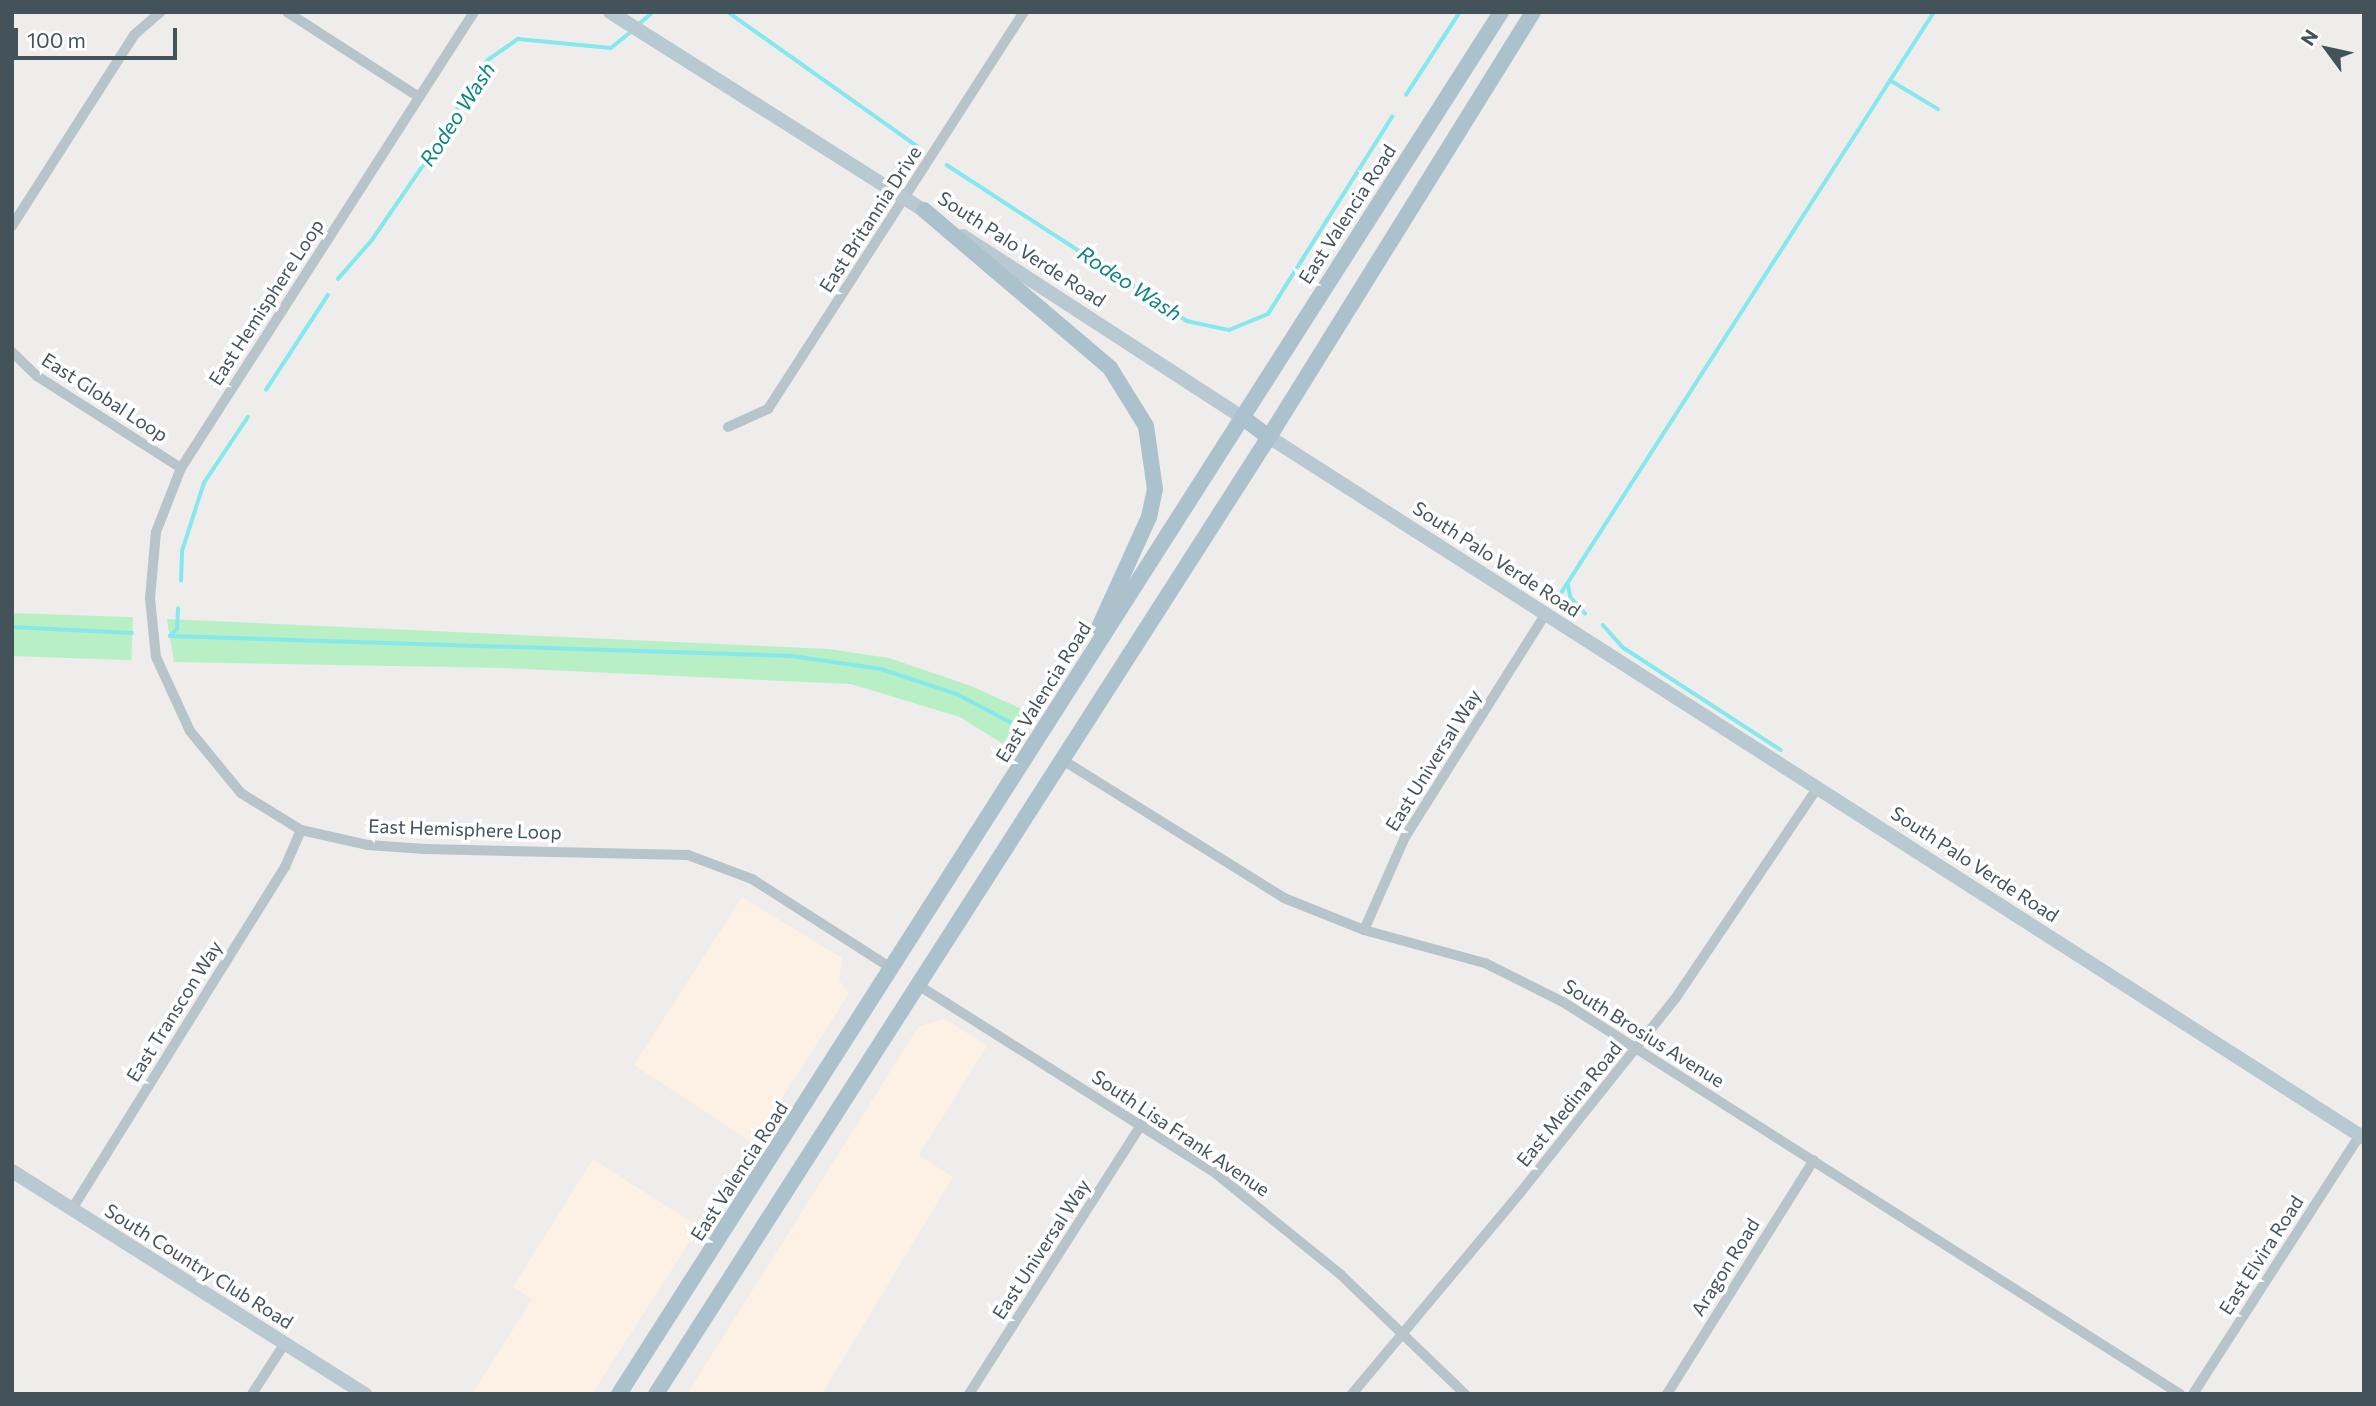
<!DOCTYPE html>
<style>
body{margin:0}
#map{position:relative;width:2376px;height:1406px;overflow:hidden;background:#efecec;font-family:Commissioner,sans-serif}
div>[style]{position:absolute}
.commercial>*{inset:0;background:#fcf1e4}
.green>*{inset:0;background:#b8efc4;transform-origin:0 0}
.stream>*{height:3.5px;margin:-1.75px;padding:0 1.75px;transform-origin:1.75px;border-radius:1.75px;background:#85e8ec}
.street>*{height:10px;margin:-5px;padding:0 5px;transform-origin:5px;border-radius:5px;background:#b7c4ca}
.secondary>*{height:14px;margin:-7px;padding:0 7px;transform-origin:7px;border-radius:7px;background:#b9c9d1}
.primary>*{height:16px;margin:-8px;padding:0 8px;transform-origin:8px;border-radius:8px;background:#abc1cc}
span{translate:-50% -50%;white-space:nowrap;text-align:center;line-height:1.15;-webkit-text-stroke:7px #fff;paint-order:stroke}
.street-label{font-size:19px;color:#44535a}
.water-label{font-size:21px;color:#0b8389;font-style:italic}
.frame{position:absolute;inset:0;border:14px solid #44535a;pointer-events:none}
.north{position:absolute;left:2292px;top:14px;width:70px;height:70px;-webkit-text-stroke:5px #fff;paint-order:stroke;rotate:303deg;font-size:19px;font-weight:700;line-height:28px;text-align:center;color:#44535a}
.north::after{content:'';display:block;margin:auto;width:24px;height:32px;background:#44535a;clip-path:polygon(50% 0,100% 100%,50% 72%,0 100%)}
.scale{position:absolute;left:14px;top:28px;width:163px;height:32px;box-sizing:border-box;border:4px solid #44535a;border-top:0;padding-left:9px;font-size:21px;line-height:24px;white-space:nowrap;color:#44535a;-webkit-text-stroke:5px #fff;paint-order:stroke}
</style>
<div id="map">
<div class="commercial">
<i style="clip-path:polygon(742px 897px,842px 958px,839px 980px,849px 994px,753px 1143px,634px 1065px)"></i>
<i style="clip-path:polygon(945px 1019px,987px 1046px,919px 1155px,953px 1177px,822px 1394px,687px 1394px,919px 1026px)"></i>
<i style="clip-path:polygon(593px 1159px,699px 1227px,592px 1394px,502px 1394px,488px 1385px,500px 1394px,472px 1394px,532px 1299px,513px 1287px)"></i>
</div>
<div class="green">
<i style="left:12px;top:613px;width:121px;height:43px;rotate:2deg"></i>
<i style="clip-path:polygon(167px 619px,828px 649px,889px 658px,971px 686px,1026px 711px,1003px 744px,960px 717px,851px 684px,504px 668px,174px 662px)"></i>
</div>
<div class="stream">
<i style="left:728px;top:12px;width:232px;rotate:35.3deg"></i>
<i style="left:638px;top:25px;width:20px;rotate:-41deg"></i>
<i style="left:1890px;top:80px;width:56px;rotate:31.1deg"></i>
<i style="left:1406px;top:95px;width:99px;rotate:-57deg"></i>
<i style="left:947px;top:165px;width:286px;rotate:33deg"></i>
<i style="left:1187px;top:321px;width:43px;rotate:12.1deg"></i>
<i style="left:1229px;top:330px;width:42px;rotate:-22.3deg"></i>
<i style="left:1268px;top:314px;width:233px;rotate:-57.8deg"></i>
<i style="left:338px;top:279px;width:52px;rotate:-48.9deg"></i>
<i style="left:372px;top:240px;width:85px;rotate:-55.6deg"></i>
<i style="left:420px;top:170px;width:129px;rotate:-58.3deg"></i>
<i style="left:488px;top:60px;width:37px;rotate:-35deg"></i>
<i style="left:518px;top:39px;width:93px;rotate:5.5deg"></i>
<i style="left:611px;top:48px;width:28px;rotate:-39deg"></i>
<i style="left:266px;top:390px;width:113px;rotate:-56.9deg"></i>
<i style="left:181px;top:581px;width:30px;rotate:-88deg"></i>
<i style="left:182px;top:551px;width:71px;rotate:-72.1deg"></i>
<i style="left:204px;top:483px;width:79px;rotate:-56.3deg"></i>
<i style="left:1568px;top:583px;width:15px;rotate:79deg"></i>
<i style="left:1571px;top:598px;width:21px;rotate:47deg"></i>
<i style="left:1558px;top:598px;width:696px;rotate:-57.31deg"></i>
<i style="left:1603px;top:625px;width:31px;rotate:48deg"></i>
<i style="left:1624px;top:648px;width:187px;rotate:33deg"></i>
<i style="left:12px;top:627px;width:120px;rotate:2.9deg"></i>
<i style="left:170px;top:636px;width:622px;rotate:1.84deg"></i>
<i style="left:792px;top:656px;width:90px;rotate:8.3deg"></i>
<i style="left:881px;top:669px;width:80px;rotate:18.2deg"></i>
<i style="left:957px;top:694px;width:64px;rotate:27.8deg"></i>
<i style="left:170px;top:636px;width:10px;rotate:-45deg"></i>
<i style="left:177px;top:629px;width:20px;rotate:-87deg"></i>
</div>
<div class="street">
<i style="left:287px;top:12px;width:157px;rotate:32.8deg"></i>
<i style="left:474px;top:12px;width:542px;rotate:122.72deg"></i>
<i style="left:181px;top:468px;width:69px;rotate:111.3deg"></i>
<i style="left:156px;top:532px;width:66px;rotate:95.2deg"></i>
<i style="left:150px;top:598px;width:59px;rotate:84.2deg"></i>
<i style="left:156px;top:657px;width:81px;rotate:65.3deg"></i>
<i style="left:190px;top:731px;width:80px;rotate:50.6deg"></i>
<i style="left:241px;top:793px;width:70px;rotate:31.7deg"></i>
<i style="left:301px;top:830px;width:69px;rotate:12.6deg"></i>
<i style="left:368px;top:845px;width:57px;rotate:4deg"></i>
<i style="left:425px;top:849px;width:263px;rotate:1.3deg"></i>
<i style="left:688px;top:855px;width:68px;rotate:20.6deg"></i>
<i style="left:752px;top:879px;width:167px;rotate:32.6deg"></i>
<i style="left:12px;top:226px;width:227px;rotate:-57.4deg"></i>
<i style="left:134px;top:35px;width:35px;rotate:-41deg"></i>
<i style="left:12px;top:352px;width:35px;rotate:44deg"></i>
<i style="left:37px;top:376px;width:171px;rotate:32.6deg"></i>
<i style="left:728px;top:427px;width:44px;rotate:-24.2deg"></i>
<i style="left:768px;top:409px;width:472px;rotate:-57.2deg"></i>
<i style="left:1061px;top:759px;width:263px;rotate:31.9deg"></i>
<i style="left:1284px;top:898px;width:86px;rotate:21.8deg"></i>
<i style="left:1364px;top:930px;width:125px;rotate:15.3deg"></i>
<i style="left:1485px;top:963px;width:87px;rotate:26.6deg"></i>
<i style="left:1563px;top:1002px;width:731px;rotate:32.43deg"></i>
<i style="left:1364px;top:930px;width:102px;rotate:-66.2deg"></i>
<i style="left:1405px;top:837px;width:262px;rotate:-57.8deg"></i>
<i style="left:918px;top:985px;width:350px;rotate:32.3deg"></i>
<i style="left:1214px;top:1172px;width:164px;rotate:39deg"></i>
<i style="left:1341px;top:1275px;width:172px;rotate:43.8deg"></i>
<i style="left:72px;top:1209px;width:403px;rotate:-58.1deg"></i>
<i style="left:285px;top:867px;width:40px;rotate:-66.6deg"></i>
<i style="left:252px;top:1394px;width:61px;rotate:-57.1deg"></i>
<i style="left:969px;top:1394px;width:321px;rotate:-57.4deg"></i>
<i style="left:1352px;top:1394px;width:262px;rotate:-50.1deg"></i>
<i style="left:1520px;top:1193px;width:248px;rotate:-51.4deg"></i>
<i style="left:1675px;top:999px;width:256px;rotate:-56deg"></i>
<i style="left:1667px;top:1394px;width:276px;rotate:-57.9deg"></i>
<i style="left:2193px;top:1394px;width:307px;rotate:-57.2deg"></i>
</div>
<div class="secondary">
<i style="left:610px;top:12px;width:380px;rotate:32.3deg"></i>
<i style="left:963px;top:236px;width:333px;rotate:33deg"></i>
<i style="left:1269px;top:437px;width:1300px;rotate:32.63deg"></i>
<i style="left:12px;top:1171px;width:418px;rotate:32.3deg"></i>
</div>
<div class="primary">
<i style="left:924px;top:210px;width:244px;rotate:40.3deg"></i>
<i style="left:1110px;top:368px;width:68px;rotate:58.2deg"></i>
<i style="left:1146px;top:426px;width:64px;rotate:81.9deg"></i>
<i style="left:1155px;top:489px;width:29px;rotate:102deg"></i>
<i style="left:1149px;top:517px;width:121px;rotate:114.4deg"></i>
<i style="left:1242px;top:417px;width:34px;rotate:37deg"></i>
<i style="left:619px;top:1394px;width:1639px;rotate:-57.45deg"></i>
<i style="left:656px;top:1394px;width:1136px;rotate:-57.36deg"></i>
<i style="left:1269px;top:437px;width:500px;rotate:-58.15deg"></i>
</div>
<div class="street-label">
<span style="left:1347px;top:214px;rotate:-57deg">East Valencia Road</span>
<span style="left:870px;top:219px;rotate:-57deg">East Britannia Drive</span>
<span style="left:1022px;top:249px;rotate:33deg">South Palo Verde Road</span>
<span style="left:266px;top:302px;rotate:-57deg">East Hemisphere Loop</span>
<span style="left:105px;top:397px;rotate:33deg">East Global Loop</span>
<span style="left:1497px;top:559px;rotate:33deg">South Palo Verde Road</span>
<span style="left:1043px;top:692px;rotate:-58deg">East Valencia Road</span>
<span style="left:1433px;top:760px;rotate:-58deg">East Universal Way</span>
<span style="left:465px;top:829px;rotate:2deg">East Hemisphere Loop</span>
<span style="left:1975px;top:864px;rotate:33deg">South Palo Verde Road</span>
<span style="left:174px;top:1011px;rotate:-58deg">East Transcon Way</span>
<span style="left:1644px;top:1033px;rotate:32deg">South Brosius Avenue</span>
<span style="left:1569px;top:1104px;rotate:-51deg">East Medina Road</span>
<span style="left:1181px;top:1133px;rotate:34deg">South Lisa Frank Avenue</span>
<span style="left:739px;top:1171px;rotate:-57deg">East Valencia Road</span>
<span style="left:1041px;top:1249px;rotate:-57deg">East Universal Way</span>
<span style="left:2261px;top:1255px;rotate:-57deg">East Elvira Road</span>
<span style="left:199px;top:1266px;rotate:32deg">South Country Club Road</span>
<span style="left:1725px;top:1267px;rotate:-58deg">Aragon Road</span>
</div>
<div class="water-label">
<span style="left:457px;top:114px;rotate:-57deg">Rodeo Wash</span>
<span style="left:1130px;top:283px;rotate:33deg">Rodeo Wash</span>
</div>
<div class="frame"></div>
<div class="north">N</div>
<div class="scale">100 m</div>
</div>
